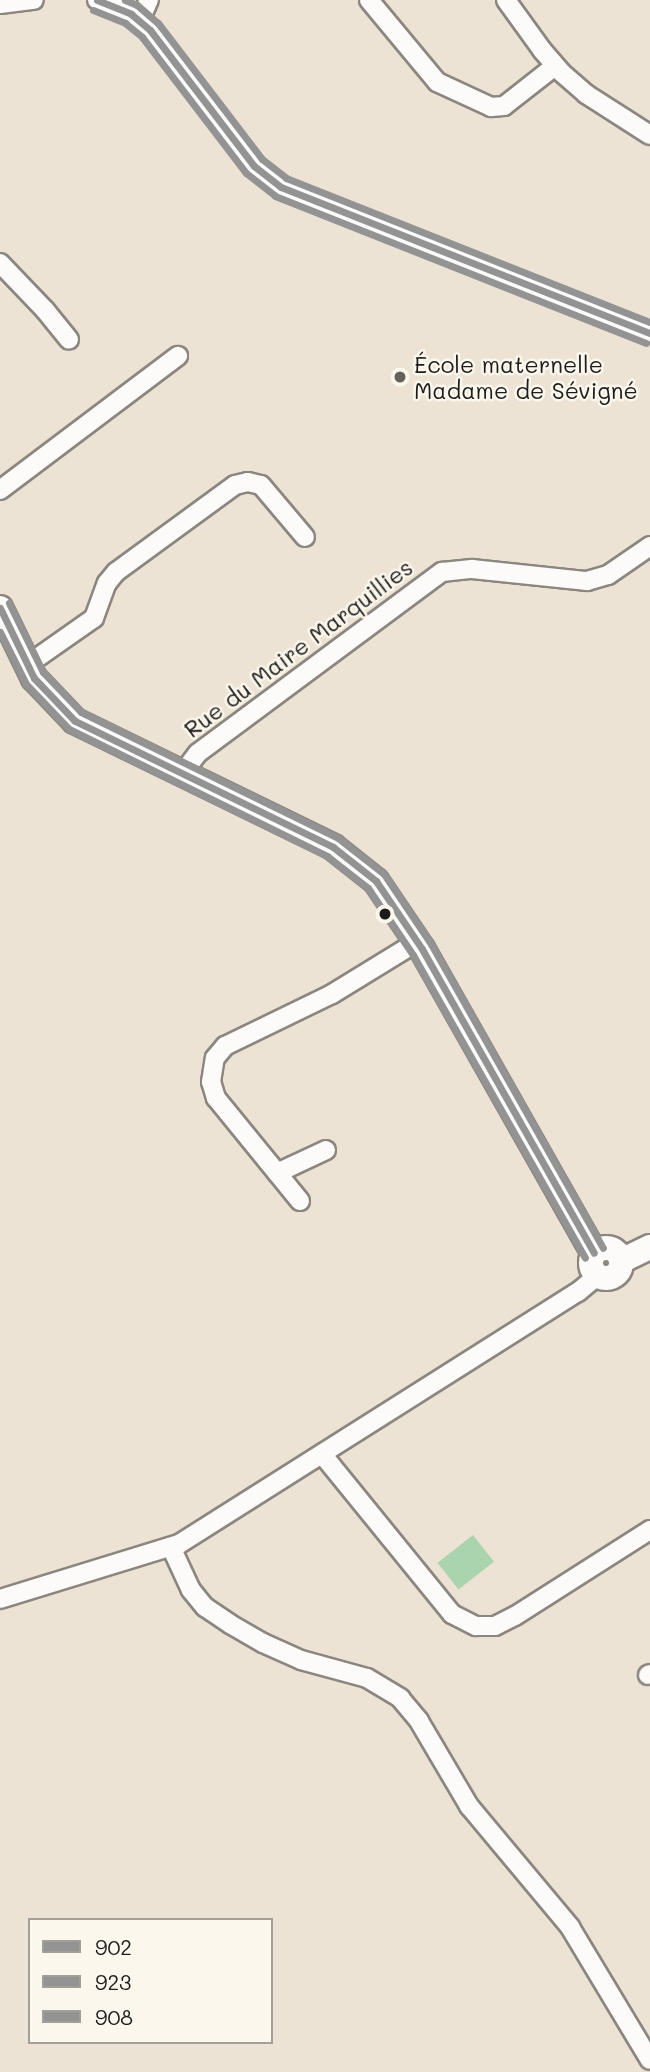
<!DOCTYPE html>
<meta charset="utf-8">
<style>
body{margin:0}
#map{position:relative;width:650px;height:2072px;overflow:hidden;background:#ece3d5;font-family:Mali,sans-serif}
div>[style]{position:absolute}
.green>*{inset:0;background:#a9d4ad;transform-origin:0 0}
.roads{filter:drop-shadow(2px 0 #8b867f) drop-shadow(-2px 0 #8b867f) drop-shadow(0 2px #8b867f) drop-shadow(0 -2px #8b867f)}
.street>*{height:18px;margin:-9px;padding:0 9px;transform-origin:9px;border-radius:9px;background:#fcfbf9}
.secondary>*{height:24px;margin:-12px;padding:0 12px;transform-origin:12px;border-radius:12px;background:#fcfbf9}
.secondary>.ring{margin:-12px;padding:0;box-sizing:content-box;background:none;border:24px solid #fcfbf9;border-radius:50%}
.bus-1>*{height:7px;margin:-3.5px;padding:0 3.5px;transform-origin:3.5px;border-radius:3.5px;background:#939393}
.bus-2>*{height:7px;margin:-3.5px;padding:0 3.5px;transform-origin:3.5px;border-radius:3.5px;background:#939393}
.bus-3>*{height:7px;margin:-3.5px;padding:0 3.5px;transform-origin:3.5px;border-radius:3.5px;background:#939393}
.dots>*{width:19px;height:19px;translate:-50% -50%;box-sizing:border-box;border:4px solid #fbf7ec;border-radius:50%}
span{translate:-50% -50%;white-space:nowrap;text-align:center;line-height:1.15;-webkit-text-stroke:5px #fbf7ec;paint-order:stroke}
.poi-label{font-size:23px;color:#1c1c1c}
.left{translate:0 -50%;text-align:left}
.street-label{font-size:23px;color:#1c1c1c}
.legend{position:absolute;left:28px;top:1918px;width:245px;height:126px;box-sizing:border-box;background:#fbf7ec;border:2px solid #a29f99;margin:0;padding:9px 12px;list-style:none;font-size:21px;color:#1c1c1c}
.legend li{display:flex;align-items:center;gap:14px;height:35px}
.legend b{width:35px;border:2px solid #a29f99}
</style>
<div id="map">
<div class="green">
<i style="left:473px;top:1535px;width:34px;height:45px;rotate:52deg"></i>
</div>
<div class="roads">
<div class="street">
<i style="left:97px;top:0;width:37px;rotate:22deg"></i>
<i style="left:131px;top:14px;width:25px;rotate:40deg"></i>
<i style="left:150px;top:30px;width:171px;rotate:52.6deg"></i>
<i style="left:254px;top:166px;width:34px;rotate:38deg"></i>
<i style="left:281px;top:187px;width:397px;rotate:21.6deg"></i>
<i style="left:369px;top:0;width:107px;rotate:50.3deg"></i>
<i style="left:437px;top:82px;width:60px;rotate:24.8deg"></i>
<i style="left:491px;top:107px;width:13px;rotate:-4deg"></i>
<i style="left:504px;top:106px;width:65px;rotate:-38.1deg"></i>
<i style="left:506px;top:0;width:62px;rotate:54.2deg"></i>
<i style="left:542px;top:50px;width:30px;rotate:49deg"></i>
<i style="left:562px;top:73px;width:32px;rotate:41deg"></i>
<i style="left:586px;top:94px;width:76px;rotate:32.6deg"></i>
<i style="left:0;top:4px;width:34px;rotate:-7deg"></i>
<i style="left:140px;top:20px;width:22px;rotate:-66deg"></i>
<i style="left:0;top:263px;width:65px;rotate:46.2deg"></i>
<i style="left:45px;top:310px;width:38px;rotate:51deg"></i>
<i style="left:0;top:490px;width:223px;rotate:-37deg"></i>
<i style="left:27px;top:665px;width:82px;rotate:-35deg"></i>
<i style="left:94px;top:618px;width:37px;rotate:-70deg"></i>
<i style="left:107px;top:583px;width:14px;rotate:-51deg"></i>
<i style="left:116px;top:572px;width:147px;rotate:-36.2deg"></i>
<i style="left:235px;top:485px;width:13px;rotate:-13deg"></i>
<i style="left:248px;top:482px;width:13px;rotate:13deg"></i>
<i style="left:261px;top:485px;width:68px;rotate:49.8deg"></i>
<i style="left:182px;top:774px;width:26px;rotate:-53deg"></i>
<i style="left:198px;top:753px;width:304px;rotate:-36.6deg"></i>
<i style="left:442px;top:572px;width:30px;rotate:-6deg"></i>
<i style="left:472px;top:569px;width:116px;rotate:6deg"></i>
<i style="left:587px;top:581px;width:22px;rotate:-16deg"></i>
<i style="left:608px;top:575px;width:51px;rotate:-34.6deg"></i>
<i style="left:277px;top:1173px;width:54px;rotate:-25.1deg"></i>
<i style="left:300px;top:1201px;width:133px;rotate:-129.2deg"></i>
<i style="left:216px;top:1098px;width:17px;rotate:-107deg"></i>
<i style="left:211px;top:1082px;width:24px;rotate:-81deg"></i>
<i style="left:215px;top:1058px;width:16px;rotate:-50deg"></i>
<i style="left:225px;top:1046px;width:119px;rotate:-25.9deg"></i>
<i style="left:332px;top:994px;width:100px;rotate:-31.5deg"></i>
<i style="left:322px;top:1454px;width:206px;rotate:50.9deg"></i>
<i style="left:452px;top:1614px;width:27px;rotate:27deg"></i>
<i style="left:476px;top:1626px;width:19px"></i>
<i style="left:495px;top:1626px;width:22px;rotate:-27deg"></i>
<i style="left:515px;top:1616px;width:160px;rotate:-32.5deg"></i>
<i style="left:171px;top:1547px;width:47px;rotate:65.1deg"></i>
<i style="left:191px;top:1590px;width:22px;rotate:51deg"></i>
<i style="left:205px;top:1607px;width:30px;rotate:34deg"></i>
<i style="left:230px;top:1624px;width:38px;rotate:30deg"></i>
<i style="left:263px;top:1643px;width:42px;rotate:24.1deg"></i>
<i style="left:301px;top:1660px;width:68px;rotate:15.3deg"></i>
<i style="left:367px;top:1678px;width:39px;rotate:31deg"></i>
<i style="left:400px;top:1698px;width:30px;rotate:50deg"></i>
<i style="left:419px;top:1721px;width:99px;rotate:59.5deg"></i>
<i style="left:469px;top:1806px;width:158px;rotate:50.1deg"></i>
<i style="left:570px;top:1927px;width:155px;rotate:59deg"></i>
<i style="left:0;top:1599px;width:187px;rotate:-17.1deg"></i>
<i style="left:179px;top:1544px;width:472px;rotate:-32.3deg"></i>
<i style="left:578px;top:1292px;width:26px;rotate:-40deg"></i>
<i style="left:648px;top:1675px;width:2px;rotate:-27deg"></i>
</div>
<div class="secondary">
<i style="left:0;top:608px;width:78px;rotate:64.1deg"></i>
<i style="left:34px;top:678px;width:59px;rotate:46.4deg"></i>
<i style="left:75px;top:721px;width:287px;rotate:26deg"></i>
<i style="left:333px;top:847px;width:55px;rotate:38.3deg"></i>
<i style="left:376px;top:881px;width:82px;rotate:55.9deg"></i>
<i style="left:422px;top:949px;width:349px;rotate:60.5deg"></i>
<i class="ring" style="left:591px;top:1248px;width:6px;height:6px"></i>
<i style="left:621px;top:1261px;width:32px;rotate:-26deg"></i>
</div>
</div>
<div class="bus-1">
<i style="left:97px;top:0;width:37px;rotate:22deg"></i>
<i style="left:131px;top:14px;width:25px;rotate:40deg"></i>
<i style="left:150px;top:30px;width:171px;rotate:52.6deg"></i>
<i style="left:254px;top:166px;width:34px;rotate:38deg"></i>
<i style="left:281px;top:187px;width:397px;rotate:21.6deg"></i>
<i style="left:0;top:608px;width:78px;rotate:64.1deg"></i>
<i style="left:34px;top:678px;width:59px;rotate:46.4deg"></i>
<i style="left:75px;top:721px;width:287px;rotate:26deg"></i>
<i style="left:333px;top:847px;width:55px;rotate:38.3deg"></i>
<i style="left:376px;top:881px;width:82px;rotate:55.9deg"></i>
<i style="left:422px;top:949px;width:349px;rotate:60.5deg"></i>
</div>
<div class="bus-2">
<i style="left:93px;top:10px;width:35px;rotate:22deg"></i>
<i style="left:125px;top:23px;width:22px;rotate:39deg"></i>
<i style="left:142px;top:37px;width:171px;rotate:52.6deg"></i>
<i style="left:246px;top:173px;width:37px;rotate:38deg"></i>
<i style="left:275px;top:196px;width:399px;rotate:21.6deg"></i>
<i style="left:0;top:632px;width:58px;rotate:63.4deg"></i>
<i style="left:26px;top:684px;width:62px;rotate:46.3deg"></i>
<i style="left:69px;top:729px;width:288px;rotate:26.2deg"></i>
<i style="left:327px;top:856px;width:52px;rotate:38deg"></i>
<i style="left:368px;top:888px;width:81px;rotate:56.1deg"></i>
<i style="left:413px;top:955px;width:348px;rotate:60.4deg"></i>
</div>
<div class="bus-3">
<i style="left:125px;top:0;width:13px;rotate:23deg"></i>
<i style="left:137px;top:5px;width:28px;rotate:41deg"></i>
<i style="left:158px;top:23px;width:171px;rotate:52.6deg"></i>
<i style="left:262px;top:159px;width:31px;rotate:38deg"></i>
<i style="left:286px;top:178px;width:391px;rotate:21.6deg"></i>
<i style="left:9px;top:603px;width:77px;rotate:63.8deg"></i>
<i style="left:43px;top:672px;width:55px;rotate:46.5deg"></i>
<i style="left:81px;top:712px;width:286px;rotate:26.1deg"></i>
<i style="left:338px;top:838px;width:58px;rotate:38deg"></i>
<i style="left:384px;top:874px;width:84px;rotate:56.1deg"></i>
<i style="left:431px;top:944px;width:349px;rotate:60.5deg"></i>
</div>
<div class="dots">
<i style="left:400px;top:377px;background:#65625d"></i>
<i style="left:385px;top:914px;background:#1c1c1c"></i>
</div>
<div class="poi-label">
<span class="left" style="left:414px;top:377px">École maternelle<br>Madame de Sévigné</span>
</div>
<div class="street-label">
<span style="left:298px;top:648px;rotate:-37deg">Rue du Maire Marquillies</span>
</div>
<ul class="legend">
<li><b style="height:9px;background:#939393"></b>902</li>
<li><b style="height:9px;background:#939393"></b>923</li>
<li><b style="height:9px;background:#939393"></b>908</li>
</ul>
</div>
